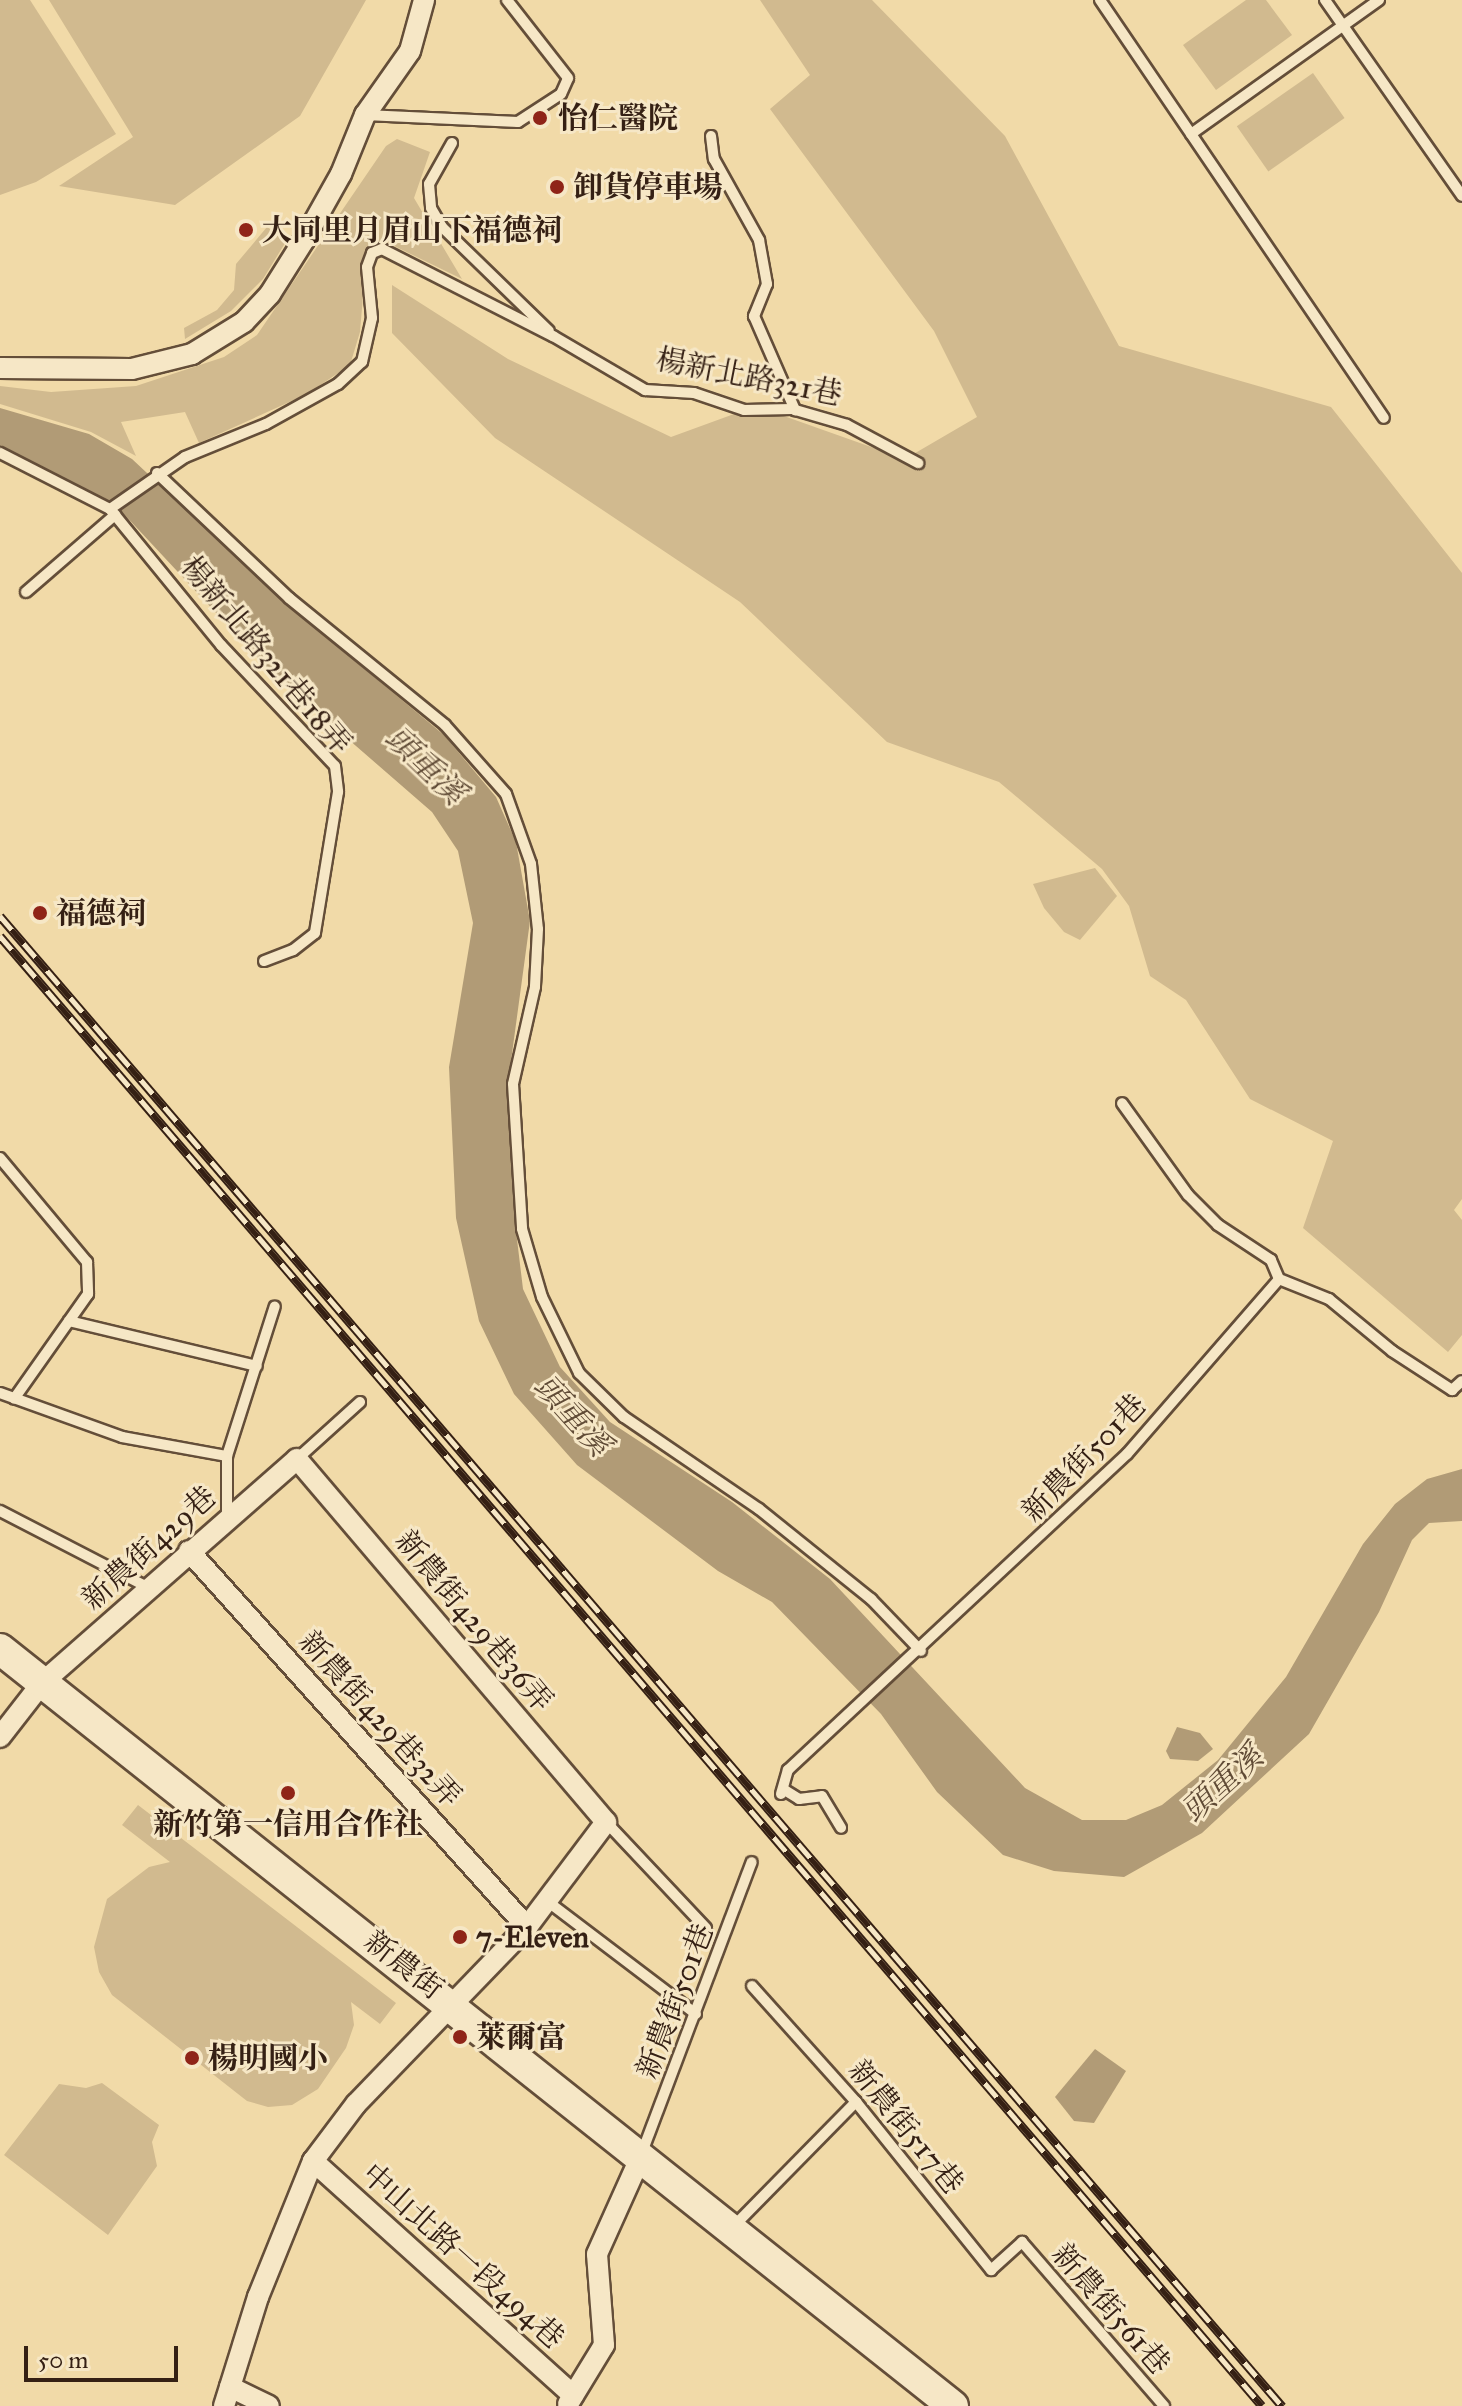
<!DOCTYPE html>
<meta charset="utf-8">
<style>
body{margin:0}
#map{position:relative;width:1462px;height:2406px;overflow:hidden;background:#f1daa8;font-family:"IM FELL Great Primer","Noto Serif TC",serif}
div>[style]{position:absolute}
.green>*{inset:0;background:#d1ba8f;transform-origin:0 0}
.water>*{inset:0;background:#b19b76}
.roads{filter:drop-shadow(2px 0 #644e39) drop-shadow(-2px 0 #644e39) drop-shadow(0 2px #644e39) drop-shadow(0 -2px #644e39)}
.lane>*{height:10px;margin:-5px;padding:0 5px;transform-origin:5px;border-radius:5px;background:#f6e7c6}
.street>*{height:20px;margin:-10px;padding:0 10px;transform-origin:10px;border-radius:10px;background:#f6e7c6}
.secondary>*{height:30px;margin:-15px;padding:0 15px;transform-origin:15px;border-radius:15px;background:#f6e7c6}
.rail>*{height:9px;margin-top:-4.5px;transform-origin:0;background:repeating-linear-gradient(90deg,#f6e7c6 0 18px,#352014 0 36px);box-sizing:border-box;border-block:2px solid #352014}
.dots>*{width:22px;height:22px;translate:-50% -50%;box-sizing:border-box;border:4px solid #f6e7c6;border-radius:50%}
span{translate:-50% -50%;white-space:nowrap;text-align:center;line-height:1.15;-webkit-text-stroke:6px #f6e7c6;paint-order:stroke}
.poi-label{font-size:30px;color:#352014;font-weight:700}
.left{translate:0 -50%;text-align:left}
.street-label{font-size:30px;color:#352014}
.water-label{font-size:32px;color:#604b36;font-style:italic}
.scale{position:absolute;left:24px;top:2346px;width:154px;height:36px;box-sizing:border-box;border:4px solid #352014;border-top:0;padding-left:10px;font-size:24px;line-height:28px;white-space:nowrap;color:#352014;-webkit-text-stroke:6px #f6e7c6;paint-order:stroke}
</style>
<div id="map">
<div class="green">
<i style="clip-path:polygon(0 0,30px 0,116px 134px,36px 182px,0 195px)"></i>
<i style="clip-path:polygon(49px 0,366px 0,300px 116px,175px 205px,59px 186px,133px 137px)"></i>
<i style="clip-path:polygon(760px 0,872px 0,1005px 136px,1119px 346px,1331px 407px,1462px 573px,1462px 1199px,1454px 1210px,1462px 1220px,1462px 1335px,1448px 1352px,1303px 1228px,1333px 1141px,1250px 1099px,1186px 1000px,1150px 976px,1129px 906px,1102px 869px,999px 782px,887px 742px,740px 602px,495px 438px,392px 333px,392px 285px,508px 359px,671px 437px,756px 406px,905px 459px,977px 417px,934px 331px,770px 109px,810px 75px)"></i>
<i style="clip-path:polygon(1246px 0,1266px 0,1292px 35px,1216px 90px,1183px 45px)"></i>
<i style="left:1313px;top:73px;width:55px;height:93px;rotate:55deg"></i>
<i style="clip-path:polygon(397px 139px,430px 152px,414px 198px,462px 279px,384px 241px,367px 248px,360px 332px,350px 365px,307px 394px,199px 443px,185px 412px,121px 422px,136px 456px,91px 432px,0 404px,0 386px,51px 392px,136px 386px,224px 357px,257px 335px,386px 146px)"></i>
<i style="clip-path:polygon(267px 227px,287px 240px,263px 279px,231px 311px,185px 339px,184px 328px,217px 310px,234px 290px,236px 264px)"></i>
<i style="clip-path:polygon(1095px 868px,1117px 896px,1080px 940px,1064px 932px,1044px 908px,1033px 884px)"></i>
<i style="clip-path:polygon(138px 1805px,396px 2003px,380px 2024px,351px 2002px,354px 2025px,346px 2048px,318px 2089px,292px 2105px,268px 2107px,247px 2101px,112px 1995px,99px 1972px,94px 1947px,107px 1899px,149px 1867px,170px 1862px,122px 1825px)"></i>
<i style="clip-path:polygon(102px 2083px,159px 2125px,152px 2142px,157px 2166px,108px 2235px,4px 2155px,59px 2084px,86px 2088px)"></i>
</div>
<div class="water">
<i style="clip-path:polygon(0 408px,89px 434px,132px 459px,296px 612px,444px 735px,496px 797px,516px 842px,530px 921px,508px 1083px,516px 1231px,523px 1289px,560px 1367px,610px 1422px,732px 1502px,830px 1579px,1025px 1788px,1082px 1820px,1126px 1820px,1162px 1805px,1218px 1760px,1286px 1677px,1363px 1544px,1395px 1504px,1427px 1479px,1462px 1469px,1462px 1521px,1429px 1523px,1412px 1540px,1379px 1612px,1309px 1734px,1202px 1833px,1124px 1877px,1054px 1871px,1003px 1855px,937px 1792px,881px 1714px,772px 1602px,718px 1571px,577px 1465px,514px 1394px,479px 1321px,456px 1218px,449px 1067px,473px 923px,458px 851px,432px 812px,272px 673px,122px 512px,0 447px)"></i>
<i style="clip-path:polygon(1177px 1727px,1200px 1733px,1213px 1749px,1198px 1761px,1170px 1759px,1166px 1751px)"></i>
<i style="clip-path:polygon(1095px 2049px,1126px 2071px,1094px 2123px,1074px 2121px,1055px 2097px)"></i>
</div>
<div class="roads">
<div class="lane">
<i style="left:1100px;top:0;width:505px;rotate:55.81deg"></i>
<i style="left:1325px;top:0;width:239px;rotate:55deg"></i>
<i style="left:365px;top:115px;width:153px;rotate:2.6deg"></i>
<i style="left:518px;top:122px;width:51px;rotate:-33.1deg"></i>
<i style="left:561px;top:94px;width:17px;rotate:-66deg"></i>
<i style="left:568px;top:78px;width:99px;rotate:-128deg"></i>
<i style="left:1191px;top:134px;width:231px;rotate:-35.5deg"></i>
<i style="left:711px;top:136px;width:23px;rotate:83deg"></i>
<i style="left:714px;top:159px;width:93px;rotate:60.9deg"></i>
<i style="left:759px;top:240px;width:45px;rotate:79.7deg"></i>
<i style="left:767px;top:284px;width:35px;rotate:112deg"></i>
<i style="left:754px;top:316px;width:103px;rotate:66.4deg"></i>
<i style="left:452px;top:143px;width:47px;rotate:119.3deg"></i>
<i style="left:429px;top:184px;width:24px;rotate:85deg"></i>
<i style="left:431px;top:208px;width:22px;rotate:60deg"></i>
<i style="left:442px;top:227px;width:149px;rotate:44.2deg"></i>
<i style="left:0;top:453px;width:123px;rotate:27deg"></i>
<i style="left:110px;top:509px;width:176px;rotate:50.8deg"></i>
<i style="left:221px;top:645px;width:166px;rotate:46.7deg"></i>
<i style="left:335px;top:766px;width:26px;rotate:83deg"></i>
<i style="left:338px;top:792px;width:143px;rotate:99.3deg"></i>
<i style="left:315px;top:933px;width:28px;rotate:142deg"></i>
<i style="left:293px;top:950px;width:31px;rotate:159deg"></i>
<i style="left:157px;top:473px;width:182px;rotate:43.4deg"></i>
<i style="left:289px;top:598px;width:201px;rotate:39.1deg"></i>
<i style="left:445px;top:725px;width:92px;rotate:48.5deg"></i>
<i style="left:506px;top:794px;width:74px;rotate:70.3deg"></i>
<i style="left:531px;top:864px;width:65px;rotate:83.9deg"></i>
<i style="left:538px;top:929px;width:58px;rotate:93deg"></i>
<i style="left:535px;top:987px;width:99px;rotate:102.8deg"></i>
<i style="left:513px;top:1084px;width:145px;rotate:86.4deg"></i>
<i style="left:522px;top:1229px;width:71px;rotate:73.6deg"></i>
<i style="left:542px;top:1297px;width:85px;rotate:64deg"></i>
<i style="left:579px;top:1373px;width:63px;rotate:44.4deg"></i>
<i style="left:624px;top:1417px;width:163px;rotate:34.3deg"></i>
<i style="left:759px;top:1509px;width:144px;rotate:38.8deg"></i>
<i style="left:871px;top:1599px;width:72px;rotate:46.1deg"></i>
<i style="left:110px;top:509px;width:91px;rotate:-34.7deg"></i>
<i style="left:185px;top:457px;width:87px;rotate:-22.2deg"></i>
<i style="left:266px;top:424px;width:82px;rotate:-29.1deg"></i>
<i style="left:338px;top:384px;width:33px;rotate:-43deg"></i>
<i style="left:362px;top:362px;width:45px;rotate:-77.2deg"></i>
<i style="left:372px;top:318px;width:51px;rotate:-95.6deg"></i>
<i style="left:367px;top:267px;width:15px;rotate:-70deg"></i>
<i style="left:372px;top:253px;width:11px;rotate:-22deg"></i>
<i style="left:382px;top:249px;width:192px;rotate:27deg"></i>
<i style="left:553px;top:336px;width:107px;rotate:30.4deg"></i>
<i style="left:645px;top:390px;width:49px;rotate:3.5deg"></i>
<i style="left:694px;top:393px;width:53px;rotate:18.8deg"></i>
<i style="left:744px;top:410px;width:48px;rotate:-1.2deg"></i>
<i style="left:792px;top:409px;width:57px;rotate:16.2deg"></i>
<i style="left:847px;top:425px;width:81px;rotate:28.2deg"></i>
<i style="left:26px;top:592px;width:118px;rotate:-40.9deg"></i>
<i style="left:0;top:1158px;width:136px;rotate:50.1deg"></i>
<i style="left:87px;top:1262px;width:32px;rotate:88deg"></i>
<i style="left:88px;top:1294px;width:128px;rotate:125.2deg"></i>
<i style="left:1279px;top:1279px;width:54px;rotate:21.8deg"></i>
<i style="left:1329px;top:1299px;width:82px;rotate:39.5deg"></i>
<i style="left:1392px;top:1351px;width:72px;rotate:33deg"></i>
<i style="left:1452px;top:1390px;width:13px;rotate:-42deg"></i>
<i style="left:69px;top:1321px;width:193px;rotate:13.5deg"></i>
<i style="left:0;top:1393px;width:130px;rotate:19.8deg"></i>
<i style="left:122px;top:1437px;width:107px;rotate:10.3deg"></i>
<i style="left:297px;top:1459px;width:85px;rotate:-42.1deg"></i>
<i style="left:0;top:1511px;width:168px;rotate:27.3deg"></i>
<i style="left:227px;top:1517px;width:61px;rotate:-90deg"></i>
<i style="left:227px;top:1456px;width:157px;rotate:-72.3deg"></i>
<i style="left:783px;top:1789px;width:19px;rotate:32deg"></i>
<i style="left:799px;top:1799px;width:23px;rotate:-7deg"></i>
<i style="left:822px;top:1796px;width:37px;rotate:59deg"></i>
<i style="left:781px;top:1794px;width:25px;rotate:-74deg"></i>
<i style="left:788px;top:1770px;width:463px;rotate:-43deg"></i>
<i style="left:1127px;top:1454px;width:232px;rotate:-49deg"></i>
<i style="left:1279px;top:1279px;width:21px;rotate:-113deg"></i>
<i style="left:1271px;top:1260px;width:64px;rotate:-146.6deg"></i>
<i style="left:1218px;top:1225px;width:42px;rotate:-135deg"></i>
<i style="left:1188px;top:1195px;width:113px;rotate:-125.7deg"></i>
<i style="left:606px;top:1822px;width:146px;rotate:46.7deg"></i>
<i style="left:547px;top:1901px;width:187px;rotate:37.2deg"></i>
<i style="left:752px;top:1986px;width:156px;rotate:48.1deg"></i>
<i style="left:856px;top:2102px;width:216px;rotate:51.2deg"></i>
<i style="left:991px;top:2270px;width:42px;rotate:-42.1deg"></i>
<i style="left:1022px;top:2242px;width:217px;rotate:49.1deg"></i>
<i style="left:641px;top:2155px;width:313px;rotate:-69.3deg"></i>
<i style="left:734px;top:2226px;width:174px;rotate:-45.5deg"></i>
</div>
<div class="street">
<i style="left:0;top:368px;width:132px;rotate:0.4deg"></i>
<i style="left:132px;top:369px;width:62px;rotate:-14deg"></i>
<i style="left:192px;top:354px;width:61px;rotate:-31.6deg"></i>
<i style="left:244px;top:322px;width:38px;rotate:-47deg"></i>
<i style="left:270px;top:294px;width:64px;rotate:-57.8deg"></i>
<i style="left:304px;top:240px;width:76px;rotate:-60.7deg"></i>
<i style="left:341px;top:174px;width:64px;rotate:-67.9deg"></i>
<i style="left:365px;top:115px;width:78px;rotate:-54.9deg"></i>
<i style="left:410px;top:51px;width:53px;rotate:-74.6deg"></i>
<i style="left:189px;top:1551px;width:506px;rotate:48.05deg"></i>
<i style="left:0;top:1737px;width:68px;rotate:-52.1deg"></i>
<i style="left:42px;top:1683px;width:339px;rotate:-41.3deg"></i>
<i style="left:297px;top:1459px;width:477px;rotate:49.6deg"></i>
<i style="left:606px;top:1822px;width:131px;rotate:127deg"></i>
<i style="left:527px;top:1927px;width:246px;rotate:134deg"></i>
<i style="left:356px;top:2104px;width:71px;rotate:127deg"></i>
<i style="left:313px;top:2161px;width:147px;rotate:112deg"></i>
<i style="left:258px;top:2297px;width:114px;rotate:107.3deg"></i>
<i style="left:313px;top:2161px;width:350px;rotate:42deg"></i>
<i style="left:230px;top:2387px;width:43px;rotate:26deg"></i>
<i style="left:568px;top:2404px;width:69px;rotate:-58.6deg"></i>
<i style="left:604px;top:2345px;width:91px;rotate:-94.4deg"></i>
<i style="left:597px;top:2254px;width:107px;rotate:-65.8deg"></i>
</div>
<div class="secondary">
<i style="left:0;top:1649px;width:1217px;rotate:38.46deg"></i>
</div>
</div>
<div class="rail">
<i style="left:0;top:916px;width:1966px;rotate:49.29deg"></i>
<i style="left:0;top:936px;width:1937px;rotate:49.35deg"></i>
</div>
<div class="dots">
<i style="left:540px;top:118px;background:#8f2418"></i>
<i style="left:557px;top:187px;background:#8f2418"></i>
<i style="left:246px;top:230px;background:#8f2418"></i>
<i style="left:40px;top:913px;background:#8f2418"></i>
<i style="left:288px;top:1793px;background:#8f2418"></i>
<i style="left:460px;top:1937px;background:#8f2418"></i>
<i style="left:460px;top:2037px;background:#8f2418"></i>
<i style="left:192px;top:2058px;background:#8f2418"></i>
</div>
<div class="poi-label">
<span class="left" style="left:558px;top:118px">怡仁醫院</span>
<span class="left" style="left:573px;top:187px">卸貨停車場</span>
<span class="left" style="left:262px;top:230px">大同里月眉山下福德祠</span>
<span class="left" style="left:56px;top:913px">福德祠</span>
<span style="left:288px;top:1824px">新竹第一信用合作社</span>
<span class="left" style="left:476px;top:1937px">7-Eleven</span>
<span class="left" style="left:476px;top:2037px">萊爾富</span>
<span class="left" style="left:208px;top:2058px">楊明國小</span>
</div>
<div class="street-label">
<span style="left:749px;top:377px;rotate:11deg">楊新北路321巷</span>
<span style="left:266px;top:655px;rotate:50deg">楊新北路321巷18弄</span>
<span style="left:1084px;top:1458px;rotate:-46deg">新農街501巷</span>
<span style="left:149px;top:1548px;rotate:-42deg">新農街429巷</span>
<span style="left:474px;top:1621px;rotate:50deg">新農街429巷36弄</span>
<span style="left:380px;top:1719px;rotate:48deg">新農街429巷32弄</span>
<span style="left:404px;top:1965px;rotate:38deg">新農街</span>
<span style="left:675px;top:2001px;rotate:-69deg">新農街501巷</span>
<span style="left:906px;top:2127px;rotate:51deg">新農街517巷</span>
<span style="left:463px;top:2256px;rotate:42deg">中山北路一段494巷</span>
<span style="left:1111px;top:2309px;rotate:49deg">新農街561巷</span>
</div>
<div class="water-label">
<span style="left:425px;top:766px;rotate:44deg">頭重溪</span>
<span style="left:572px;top:1416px;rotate:48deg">頭重溪</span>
<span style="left:1223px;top:1784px;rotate:-42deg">頭重溪</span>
</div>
<div class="scale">50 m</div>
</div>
